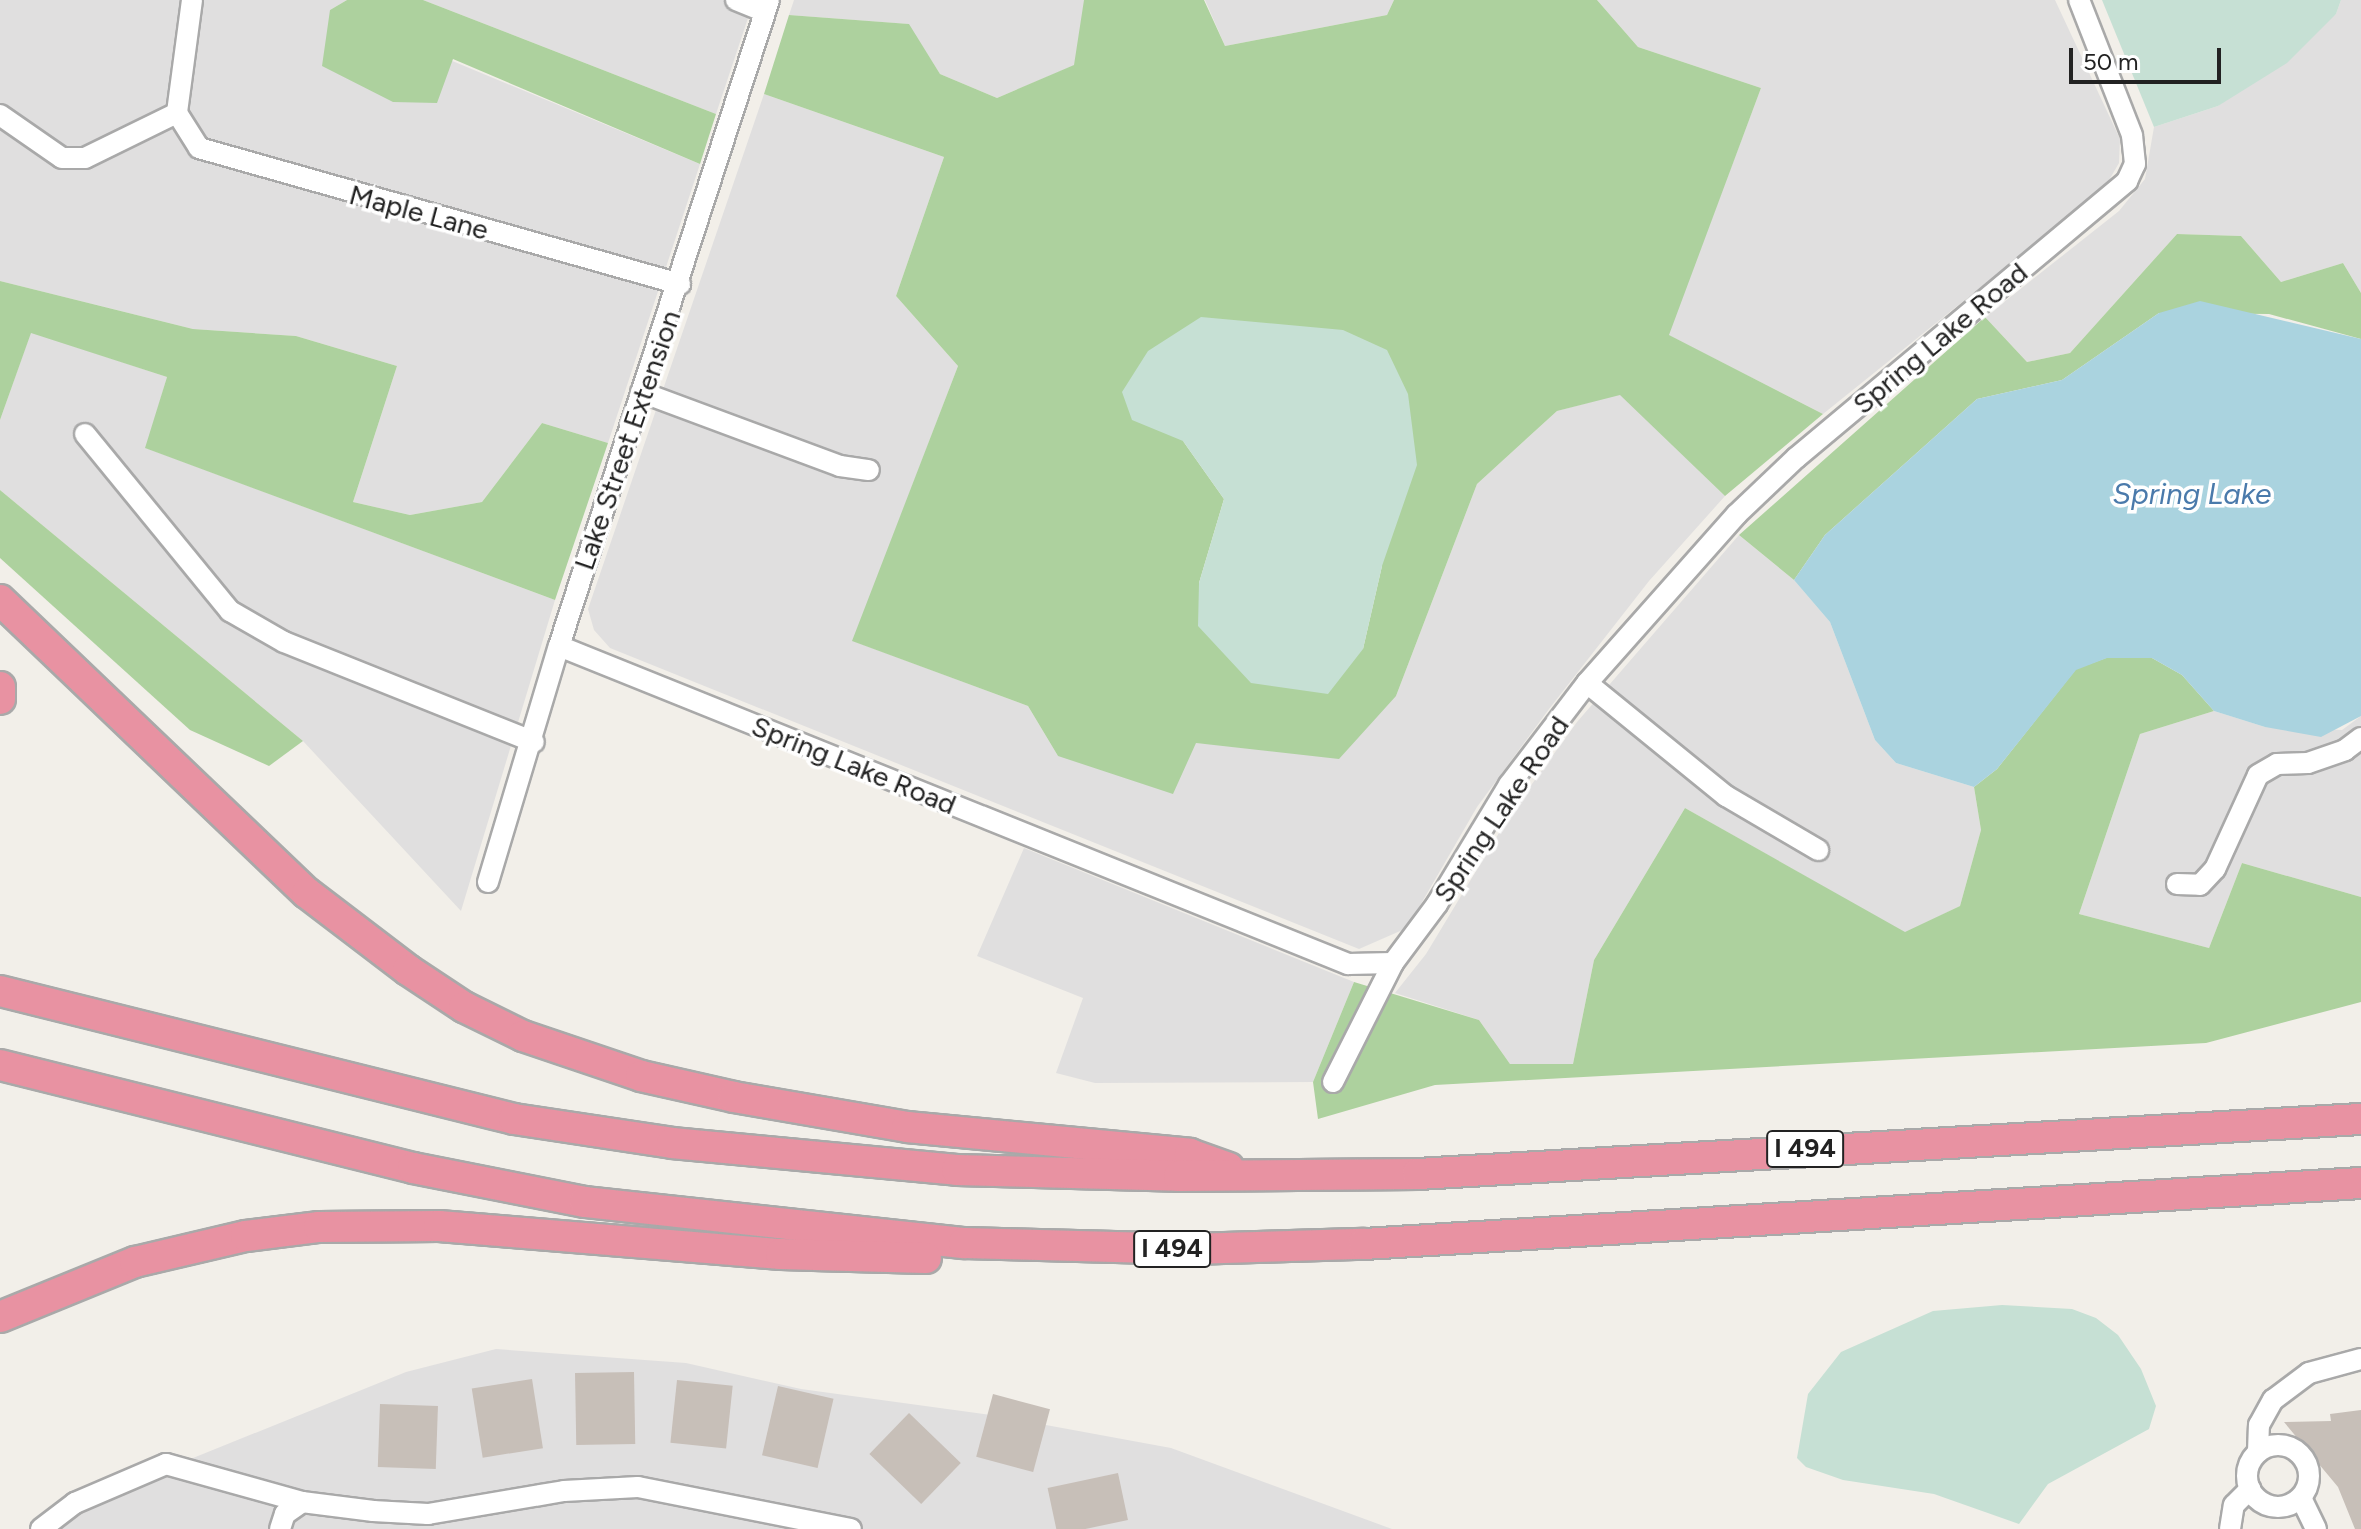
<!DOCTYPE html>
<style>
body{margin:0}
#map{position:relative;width:2361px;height:1529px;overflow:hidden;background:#f2efe9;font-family:Figtree,sans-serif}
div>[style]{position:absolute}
.residential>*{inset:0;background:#e0dfdf}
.forest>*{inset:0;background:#add19e}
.wetland>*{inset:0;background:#c6e0d4}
.water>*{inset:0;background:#aad3df}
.building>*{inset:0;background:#c7bfb8;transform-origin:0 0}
.roads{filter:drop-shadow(2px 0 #a9a9a9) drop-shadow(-2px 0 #a9a9a9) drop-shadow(0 2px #a9a9a9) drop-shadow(0 -2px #a9a9a9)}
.minor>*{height:20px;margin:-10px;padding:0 10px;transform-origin:10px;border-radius:10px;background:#fff}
.minor>.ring{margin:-10px;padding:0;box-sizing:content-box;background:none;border:20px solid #fff;border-radius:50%}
.highway>*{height:30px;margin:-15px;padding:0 15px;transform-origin:15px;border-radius:15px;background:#e892a2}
span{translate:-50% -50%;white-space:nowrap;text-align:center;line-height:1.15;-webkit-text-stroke:7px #fff;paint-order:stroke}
.shield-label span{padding:2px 6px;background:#fff;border:2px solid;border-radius:6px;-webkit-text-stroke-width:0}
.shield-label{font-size:26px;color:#222;font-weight:700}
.street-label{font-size:28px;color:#222}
.water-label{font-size:30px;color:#4a7aab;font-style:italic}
.scale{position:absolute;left:2069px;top:48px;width:152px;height:36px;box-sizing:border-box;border:4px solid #222;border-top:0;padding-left:10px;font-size:24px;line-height:28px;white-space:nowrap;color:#222;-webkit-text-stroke:6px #fff;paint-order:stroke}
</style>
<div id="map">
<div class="residential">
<i style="clip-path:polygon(0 0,347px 0,330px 10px,700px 164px,608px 443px,542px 423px,482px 502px,410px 515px,353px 502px,397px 366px,296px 336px,193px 329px,0 281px)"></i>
<i style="clip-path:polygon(423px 0,754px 0,716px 114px)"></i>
<i style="clip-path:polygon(794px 0,1084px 0,1086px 11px,1075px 65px,997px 98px,940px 74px,908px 24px,789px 15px)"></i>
<i style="clip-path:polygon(1205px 0,1394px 0,1387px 15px,1225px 46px)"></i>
<i style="clip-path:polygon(1597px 0,2055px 0,2120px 139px,2119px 163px,2105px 187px,1823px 414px,1668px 335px,1761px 88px,1638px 47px)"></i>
<i style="clip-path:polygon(2341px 0,2361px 0,2361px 293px,2343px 263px,2281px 282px,2241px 236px,2177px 234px,2070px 353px,2027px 362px,1985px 317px,2119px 211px,2145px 179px,2154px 127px,2218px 106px,2336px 14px)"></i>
<i style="clip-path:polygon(764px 94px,944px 157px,896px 296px,958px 366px,853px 641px,1028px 706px,1058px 756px,1196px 743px,1255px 746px,1396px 696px,1477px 484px,1557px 411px,1620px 394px,1725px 496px,1649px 581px,1549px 709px,1477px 807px,1407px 928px,1359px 949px,610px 648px,594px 630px,588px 609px)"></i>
<i style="clip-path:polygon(31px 332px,167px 377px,146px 448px,555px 600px,461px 911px,303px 741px,0 490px,0 420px)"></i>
<i style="clip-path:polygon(1739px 535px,1794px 580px,1830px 622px,1875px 740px,1896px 763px,1974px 787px,1981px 830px,1960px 906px,1905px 933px,1685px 808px,1594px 960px,1573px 1064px,1510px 1064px,1479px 1020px,1395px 993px,1426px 954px,1511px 813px,1577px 722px)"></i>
<i style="clip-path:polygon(2214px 711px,2265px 727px,2342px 730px,2361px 716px,2361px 897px,2242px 863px,2209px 948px,2079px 914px,2140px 734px)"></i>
<i style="clip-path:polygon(1024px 848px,1354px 982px,1313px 1082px,1095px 1083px,1056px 1073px,1083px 998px,977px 956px)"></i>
<i style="clip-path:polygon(496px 1349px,686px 1363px,801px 1389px,991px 1415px,1171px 1448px,1392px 1529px,36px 1529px,67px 1509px,406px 1372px)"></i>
</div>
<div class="forest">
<i style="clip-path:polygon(347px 0,423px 0,716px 114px,700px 164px,453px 59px,437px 103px,393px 102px,322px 66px,330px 10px)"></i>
<i style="clip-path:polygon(evenodd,1084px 0,1204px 0,1225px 46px,1387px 15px,1394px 0,1597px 0,1638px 47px,1761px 88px,1669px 335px,1823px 414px,1725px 496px,1620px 395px,1557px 411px,1477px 484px,1396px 696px,1339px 759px,1196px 743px,1173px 794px,1058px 756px,1028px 706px,852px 641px,958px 366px,896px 296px,944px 157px,764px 94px,789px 15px,909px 24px,940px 74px,997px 98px,1074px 65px,1084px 0,1183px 441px,1382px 566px,1363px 649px,1199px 583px,1224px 499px,1183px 441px)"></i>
<i style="clip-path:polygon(2177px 234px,2241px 236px,2281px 282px,2343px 263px,2361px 293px,2361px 339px,2269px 314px,2159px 313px,2062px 380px,1977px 399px,1825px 535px,1794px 580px,1739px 535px,1985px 317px,2027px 362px,2070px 353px)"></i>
<i style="clip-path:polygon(0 281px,193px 329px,296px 336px,397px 366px,353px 502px,410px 515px,482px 502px,542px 423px,608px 443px,555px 600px,145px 448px,167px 377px,31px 333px,0 420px)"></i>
<i style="clip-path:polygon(0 490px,303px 741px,269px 766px,190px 730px,0 558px)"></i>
<i style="clip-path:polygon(2106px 658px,2152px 658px,2182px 675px,2214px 711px,2140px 734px,2079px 914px,2209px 948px,2242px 863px,2361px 897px,2361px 1002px,2206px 1043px,1435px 1085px,1318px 1119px,1313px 1082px,1354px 982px,1479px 1020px,1510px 1064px,1573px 1064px,1594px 960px,1685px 808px,1905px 932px,1960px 906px,1981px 830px,1974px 787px,1997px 769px,2076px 669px)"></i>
</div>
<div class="wetland">
<i style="clip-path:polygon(2102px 0,2341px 0,2336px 14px,2287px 63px,2218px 106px,2154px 127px)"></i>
<i style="clip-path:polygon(1201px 317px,1343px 330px,1387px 350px,1408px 394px,1417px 465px,1382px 566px,1363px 649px,1328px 694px,1251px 683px,1198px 626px,1199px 583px,1224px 499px,1183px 441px,1132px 420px,1122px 392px,1148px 351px)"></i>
<i style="clip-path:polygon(2002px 1305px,2072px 1309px,2096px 1318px,2118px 1335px,2141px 1369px,2156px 1406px,2149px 1429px,2048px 1484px,2019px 1524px,1934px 1494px,1843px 1480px,1806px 1467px,1797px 1458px,1808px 1394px,1841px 1352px,1933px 1311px)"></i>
</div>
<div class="water">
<i style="clip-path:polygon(2200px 301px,2361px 339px,2361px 716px,2321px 737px,2265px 727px,2214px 711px,2182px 675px,2152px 658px,2107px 658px,2076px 670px,1997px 769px,1974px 787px,1896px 763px,1875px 740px,1830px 622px,1794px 580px,1825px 535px,1977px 399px,2062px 380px,2159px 313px)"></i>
</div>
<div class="building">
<i style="left:634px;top:1372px;width:72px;height:59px;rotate:89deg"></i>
<i style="left:532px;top:1379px;width:70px;height:61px;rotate:81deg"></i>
<i style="left:677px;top:1380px;width:56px;height:63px;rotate:6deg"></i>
<i style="left:778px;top:1386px;width:57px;height:71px;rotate:13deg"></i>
<i style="left:993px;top:1394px;width:59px;height:65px;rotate:15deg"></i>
<i style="left:380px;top:1404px;width:58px;height:63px;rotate:2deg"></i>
<i style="clip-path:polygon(2361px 1410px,2361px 1529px,2355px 1529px,2338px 1487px,2284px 1422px,2331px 1421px,2330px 1414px)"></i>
<i style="left:909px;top:1413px;width:72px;height:57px;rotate:44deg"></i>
<i style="left:1118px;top:1473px;width:48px;height:72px;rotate:78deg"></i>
</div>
<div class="roads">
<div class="minor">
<i style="left:192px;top:0;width:114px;rotate:97.6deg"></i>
<i style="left:177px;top:113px;width:41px;rotate:57.8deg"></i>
<i style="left:199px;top:148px;width:500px;rotate:15.8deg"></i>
<i style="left:736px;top:0;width:31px;rotate:22deg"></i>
<i style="left:0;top:115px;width:75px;rotate:34.7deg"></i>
<i style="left:62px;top:158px;width:23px"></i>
<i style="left:85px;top:158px;width:102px;rotate:-26.1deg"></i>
<i style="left:641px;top:392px;width:212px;rotate:20.4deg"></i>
<i style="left:840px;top:466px;width:29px;rotate:8deg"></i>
<i style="left:85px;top:434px;width:229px;rotate:50.7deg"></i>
<i style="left:230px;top:611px;width:62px;rotate:29.9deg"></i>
<i style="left:284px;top:642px;width:269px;rotate:21.8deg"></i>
<i style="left:559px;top:646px;width:851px;rotate:21.95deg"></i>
<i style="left:1348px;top:964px;width:45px;rotate:-1.3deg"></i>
<i style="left:1393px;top:963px;width:74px;rotate:-53.3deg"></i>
<i style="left:1437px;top:904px;width:139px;rotate:-58.8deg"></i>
<i style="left:1509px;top:785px;width:128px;rotate:-52.6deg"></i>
<i style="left:1587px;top:683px;width:226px;rotate:-48.4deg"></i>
<i style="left:1737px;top:514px;width:81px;rotate:-43.5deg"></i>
<i style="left:1796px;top:458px;width:432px;rotate:-39.9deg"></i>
<i style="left:2127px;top:181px;width:19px;rotate:-65deg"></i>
<i style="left:2135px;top:164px;width:29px;rotate:-96deg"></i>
<i style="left:2132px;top:135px;width:145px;rotate:-111.4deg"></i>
<i style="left:1587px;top:683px;width:179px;rotate:39.1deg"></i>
<i style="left:1726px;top:796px;width:107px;rotate:30.4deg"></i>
<i style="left:488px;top:882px;width:246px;rotate:-73.3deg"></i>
<i style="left:559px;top:646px;width:679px;rotate:-71.99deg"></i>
<i style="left:2177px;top:884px;width:23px;rotate:2deg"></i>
<i style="left:2200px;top:885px;width:22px;rotate:-47deg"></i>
<i style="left:2215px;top:869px;width:103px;rotate:-65.4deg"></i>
<i style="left:2258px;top:775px;width:22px;rotate:-30deg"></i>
<i style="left:2277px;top:764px;width:31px;rotate:-2deg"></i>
<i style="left:2308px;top:763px;width:39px;rotate:-19deg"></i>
<i style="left:2345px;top:750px;width:20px;rotate:-37deg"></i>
<i style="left:1333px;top:1082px;width:133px;rotate:-63.2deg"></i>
<i class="ring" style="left:2247px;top:1445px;width:42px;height:42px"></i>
<i style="left:2258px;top:1452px;width:27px;rotate:-88deg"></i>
<i style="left:2259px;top:1425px;width:29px;rotate:-61deg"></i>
<i style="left:2273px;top:1400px;width:45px;rotate:-36.9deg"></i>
<i style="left:2309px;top:1373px;width:54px;rotate:-15.1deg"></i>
<i style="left:2301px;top:1498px;width:34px;rotate:64deg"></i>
<i style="left:41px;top:1529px;width:43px;rotate:-37.4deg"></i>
<i style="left:75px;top:1503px;width:99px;rotate:-23.2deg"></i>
<i style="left:166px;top:1464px;width:141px;rotate:15.6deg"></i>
<i style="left:302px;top:1502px;width:72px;rotate:7.2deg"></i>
<i style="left:373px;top:1511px;width:55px;rotate:3.1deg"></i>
<i style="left:428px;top:1514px;width:138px;rotate:-9.6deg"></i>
<i style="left:564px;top:1491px;width:74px;rotate:-3.1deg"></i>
<i style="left:638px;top:1487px;width:217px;rotate:11.2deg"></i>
<i style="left:280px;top:1529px;width:16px;rotate:-72deg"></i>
<i style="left:285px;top:1514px;width:21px;rotate:-35deg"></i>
<i style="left:2230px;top:1529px;width:24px;rotate:-81deg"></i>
<i style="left:2234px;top:1505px;width:23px;rotate:-45deg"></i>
</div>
<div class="highway">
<i style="left:0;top:600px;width:424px;rotate:43.7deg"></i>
<i style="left:307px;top:893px;width:127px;rotate:37.3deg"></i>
<i style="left:408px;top:970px;width:67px;rotate:33.5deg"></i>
<i style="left:464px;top:1007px;width:66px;rotate:26.2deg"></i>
<i style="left:523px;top:1036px;width:125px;rotate:18.7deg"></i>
<i style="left:641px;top:1076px;width:95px;rotate:12.7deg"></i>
<i style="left:734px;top:1097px;width:176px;rotate:9.8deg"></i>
<i style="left:907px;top:1127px;width:284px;rotate:5.4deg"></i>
<i style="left:1190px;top:1154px;width:41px;rotate:19.7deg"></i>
<i style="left:0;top:687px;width:12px;rotate:90deg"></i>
<i style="left:0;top:991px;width:530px;rotate:13.98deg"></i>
<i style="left:514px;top:1119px;width:160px;rotate:8.6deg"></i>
<i style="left:672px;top:1143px;width:286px;rotate:5.4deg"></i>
<i style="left:957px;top:1170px;width:222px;rotate:1.5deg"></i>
<i style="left:1179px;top:1176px;width:239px;rotate:-0.5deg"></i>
<i style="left:1418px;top:1174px;width:945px;rotate:-3.34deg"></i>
<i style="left:0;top:1065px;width:426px;rotate:14deg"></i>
<i style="left:413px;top:1168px;width:175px;rotate:11.2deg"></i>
<i style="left:585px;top:1202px;width:381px;rotate:6.2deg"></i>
<i style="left:964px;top:1243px;width:227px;rotate:1.5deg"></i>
<i style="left:1191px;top:1249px;width:173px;rotate:-1.7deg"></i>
<i style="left:1364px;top:1244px;width:999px;rotate:-3.5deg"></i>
<i style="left:0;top:1317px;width:146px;rotate:-22.2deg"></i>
<i style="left:135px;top:1262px;width:114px;rotate:-13.2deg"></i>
<i style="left:246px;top:1236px;width:74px;rotate:-7deg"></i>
<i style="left:319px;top:1227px;width:120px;rotate:-0.5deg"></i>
<i style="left:439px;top:1226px;width:343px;rotate:4.7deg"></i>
<i style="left:781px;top:1254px;width:145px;rotate:1.6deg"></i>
</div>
</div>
<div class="shield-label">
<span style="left:1805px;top:1149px">I 494</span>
<span style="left:1172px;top:1249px">I 494</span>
</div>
<div class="street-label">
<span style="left:419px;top:212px;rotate:15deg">Maple Lane</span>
<span style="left:1940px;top:338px;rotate:-40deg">Spring Lake Road</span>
<span style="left:627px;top:440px;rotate:-71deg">Lake Street Extension</span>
<span style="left:854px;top:765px;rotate:22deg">Spring Lake Road</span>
<span style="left:1501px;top:809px;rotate:-56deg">Spring Lake Road</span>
</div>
<div class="water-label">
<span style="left:2192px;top:494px">Spring Lake</span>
</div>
<div class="scale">50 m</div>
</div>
